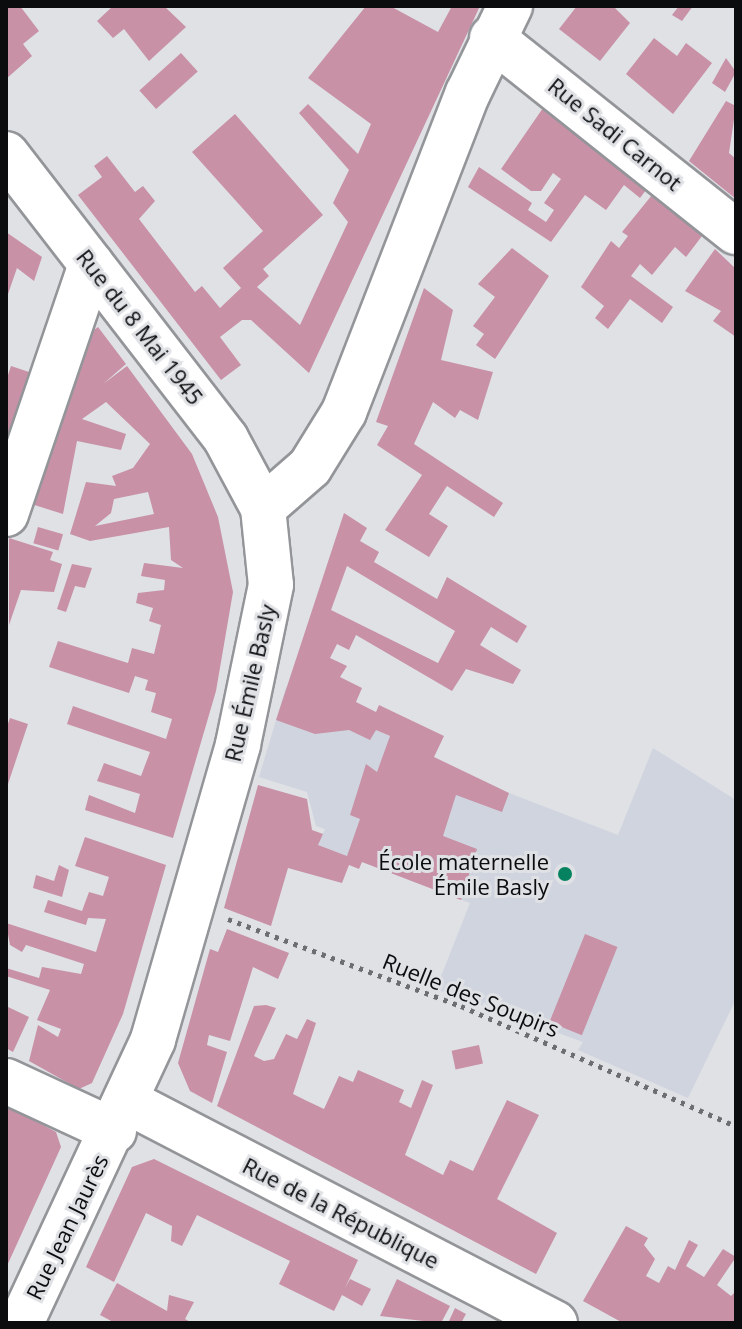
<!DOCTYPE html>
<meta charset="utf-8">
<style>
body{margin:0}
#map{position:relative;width:742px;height:1329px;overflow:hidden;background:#dfe1e5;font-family:"Open Sans",sans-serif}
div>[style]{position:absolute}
.built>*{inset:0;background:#cfd4df}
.building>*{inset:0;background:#c891a6;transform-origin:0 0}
.path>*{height:5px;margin-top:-2.5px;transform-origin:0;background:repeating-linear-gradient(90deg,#6c6e71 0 4px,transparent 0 10px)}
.roads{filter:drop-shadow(2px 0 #939599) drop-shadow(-2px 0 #939599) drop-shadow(0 2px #939599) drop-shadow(0 -2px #939599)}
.minor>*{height:44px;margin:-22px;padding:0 22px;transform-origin:22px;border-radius:22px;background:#fff}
.dots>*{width:22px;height:22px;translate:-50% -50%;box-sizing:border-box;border:4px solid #dfe1e5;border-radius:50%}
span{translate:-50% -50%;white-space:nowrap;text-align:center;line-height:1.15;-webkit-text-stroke:6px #dfe1e5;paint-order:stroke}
.street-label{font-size:22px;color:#0b0c0e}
.poi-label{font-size:22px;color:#0b0c0e}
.right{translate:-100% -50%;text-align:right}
.frame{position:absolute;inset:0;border:8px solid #0b0c0e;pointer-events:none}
</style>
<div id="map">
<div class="built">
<i style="clip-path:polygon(286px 687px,509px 793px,618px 835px,653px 748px,736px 800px,736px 999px,688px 1098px,578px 1050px,583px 1042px,436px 989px,470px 903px,318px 845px,325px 829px,316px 826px,307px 792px,259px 777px)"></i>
</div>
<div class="building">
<i style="clip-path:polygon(6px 6px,20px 6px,39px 31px,23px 44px,32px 56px,6px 79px)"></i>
<i style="clip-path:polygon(113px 6px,164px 6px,186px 27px,149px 61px,124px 29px,113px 38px,97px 21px)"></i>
<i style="clip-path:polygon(366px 6px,390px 6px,438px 32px,452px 6px,480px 6px,309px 373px,251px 320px,242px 320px,220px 337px,241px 365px,221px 380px,78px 195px,102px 177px,94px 166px,107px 156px,135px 192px,143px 186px,155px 201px,139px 219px,195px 292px,202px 286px,220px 308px,241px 288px,223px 268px,263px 231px,192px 152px,235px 114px,323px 215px,263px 269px,269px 276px,257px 287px,300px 325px,348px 222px,333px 203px,349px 170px,299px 113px,308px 104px,358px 154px,371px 124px,308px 78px)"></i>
<i style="clip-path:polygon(577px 6px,613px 6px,630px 23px,600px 61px,559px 29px)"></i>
<i style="clip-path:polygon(679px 6px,693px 6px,682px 21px,672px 15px)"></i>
<i style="clip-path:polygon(654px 38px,677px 56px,686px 43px,712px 63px,673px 114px,626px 74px)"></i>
<i style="left:181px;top:53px;width:25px;height:56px;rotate:48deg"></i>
<i style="clip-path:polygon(726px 58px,736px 72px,725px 92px,712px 83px)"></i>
<i style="clip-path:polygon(726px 101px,736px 106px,729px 153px,736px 159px,736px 199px,689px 161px)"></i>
<i style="clip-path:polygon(543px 108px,646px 190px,640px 198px,624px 185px,606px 210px,585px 195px,551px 242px,468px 187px,479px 167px,532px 203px,528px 210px,546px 222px,554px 210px,544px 203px,561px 179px,553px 173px,541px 191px,531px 191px,501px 169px)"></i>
<i style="clip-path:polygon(652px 195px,702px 236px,686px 257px,675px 247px,652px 275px,640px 264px,631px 276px,673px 307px,662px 323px,630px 299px,608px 329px,595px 318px,604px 306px,581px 287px,611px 241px,619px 248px,628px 236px,622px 232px)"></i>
<i style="clip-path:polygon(6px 232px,42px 257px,34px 281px,17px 268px,7px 297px)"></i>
<i style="clip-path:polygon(512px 248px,549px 276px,495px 359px,476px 345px,484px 334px,473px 326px,495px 297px,478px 284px)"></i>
<i style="clip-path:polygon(715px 249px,736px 269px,736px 337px,713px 321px,721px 311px,685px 291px)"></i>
<i style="clip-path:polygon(424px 288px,453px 310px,441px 360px,493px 372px,478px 420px,460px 410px,455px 418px,433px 402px,414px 444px,503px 503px,494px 517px,447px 486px,429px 514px,448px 526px,429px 557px,385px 530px,422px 475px,377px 445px,388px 426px,376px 422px)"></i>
<i style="clip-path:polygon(evenodd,98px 327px,126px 364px,103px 384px,127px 366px,192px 454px,218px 517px,233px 592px,216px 691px,173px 838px,85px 810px,89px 795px,135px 813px,140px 794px,97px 781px,104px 763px,141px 776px,150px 752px,67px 724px,73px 706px,166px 739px,172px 719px,151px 712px,156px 693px,145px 690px,148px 680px,135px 676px,129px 693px,49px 667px,58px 641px,128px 663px,132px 648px,154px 654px,161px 625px,149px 621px,153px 608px,136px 603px,138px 593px,164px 590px,165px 580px,141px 576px,144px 563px,183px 568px,171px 560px,169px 527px,90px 541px,70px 534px,86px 482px,116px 486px,112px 476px,133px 468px,150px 444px,106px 402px,82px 419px,126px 434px,121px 450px,77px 441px,63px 514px,28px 503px,75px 344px,98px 327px,148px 492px,154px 514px,95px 526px,111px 513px,114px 499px,148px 492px)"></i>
<i style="clip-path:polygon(11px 366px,38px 375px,6px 465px,6px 381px)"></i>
<i style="clip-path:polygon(evenodd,344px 513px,367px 528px,360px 541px,379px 552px,374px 562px,437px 599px,447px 577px,527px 626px,517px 643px,491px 627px,480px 645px,521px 670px,513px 684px,466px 669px,452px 691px,356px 635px,349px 650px,337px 644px,330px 658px,347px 666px,340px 677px,362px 688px,356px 702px,376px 712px,379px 705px,444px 736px,434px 757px,509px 793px,502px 812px,456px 795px,443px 836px,477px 849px,461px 900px,362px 862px,359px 869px,349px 865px,342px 883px,288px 868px,271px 926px,224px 908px,258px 785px,307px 799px,312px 830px,323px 834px,318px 845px,347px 856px,360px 819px,350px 815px,366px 764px,377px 772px,390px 736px,376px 730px,370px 740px,349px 730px,315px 734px,276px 720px,344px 513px,347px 566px,455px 631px,438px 663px,331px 610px,347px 566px)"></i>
<i style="left:38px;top:527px;width:26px;height:17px;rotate:16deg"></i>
<i style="clip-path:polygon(9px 538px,53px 552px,50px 560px,62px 564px,54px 592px,21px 590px,9px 625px)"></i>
<i style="clip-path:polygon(72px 564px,92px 568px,85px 588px,75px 586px,66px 612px,57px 609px)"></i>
<i style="clip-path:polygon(10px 718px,28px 724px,7px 787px,6px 729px)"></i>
<i style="clip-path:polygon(85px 837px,166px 865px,123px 1014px,92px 1083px,79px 1089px,29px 1061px,38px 1025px,58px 1037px,61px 1029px,37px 1020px,50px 990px,6px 976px,6px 968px,39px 978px,42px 967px,81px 974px,84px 964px,26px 945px,22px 952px,10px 945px,6px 923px,96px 952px,106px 919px,88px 918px,86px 925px,44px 912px,48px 900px,82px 911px,89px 892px,103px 896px,109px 877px,75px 866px)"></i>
<i style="clip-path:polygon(59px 865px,69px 870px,62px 897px,33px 888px,36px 875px,54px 881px)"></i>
<i style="clip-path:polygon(227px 929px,289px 953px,278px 979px,253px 967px,230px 1041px,209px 1035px,207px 1045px,227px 1052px,212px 1103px,190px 1091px,178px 1063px,210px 949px,218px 952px)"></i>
<i style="left:585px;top:934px;width:35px;height:95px;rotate:22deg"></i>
<i style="clip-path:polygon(266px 1005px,276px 1008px,254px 1056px,264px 1061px,274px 1059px,286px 1034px,297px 1039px,307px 1019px,316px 1023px,293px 1094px,305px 1100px,324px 1109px,339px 1076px,353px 1082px,358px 1070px,404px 1090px,399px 1102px,411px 1108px,422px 1080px,433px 1085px,405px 1155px,443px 1175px,450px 1160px,473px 1171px,507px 1100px,539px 1115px,497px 1199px,557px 1233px,536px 1274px,217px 1106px,254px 1006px)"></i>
<i style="clip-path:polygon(6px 1006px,29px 1017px,13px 1052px,6px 1048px)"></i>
<i style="left:479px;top:1045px;width:19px;height:28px;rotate:78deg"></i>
<i style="clip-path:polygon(6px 1105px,56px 1132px,61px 1147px,6px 1268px)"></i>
<i style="clip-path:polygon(154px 1159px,358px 1260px,345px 1288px,350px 1279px,371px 1289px,362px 1306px,342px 1295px,334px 1311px,279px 1284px,290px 1261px,197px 1215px,182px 1246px,171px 1241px,172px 1226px,146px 1213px,114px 1282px,86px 1267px,132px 1167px)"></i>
<i style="clip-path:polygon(626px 1226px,648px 1238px,644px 1245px,655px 1259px,646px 1276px,659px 1283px,668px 1266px,675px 1270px,689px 1240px,698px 1245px,686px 1266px,704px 1277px,723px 1249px,736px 1257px,717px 1285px,731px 1296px,736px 1291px,736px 1323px,623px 1323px,583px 1301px)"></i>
<i style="clip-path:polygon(397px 1279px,450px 1306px,441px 1323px,380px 1316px)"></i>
<i style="clip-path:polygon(117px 1283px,167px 1311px,169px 1295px,194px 1302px,185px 1319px,192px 1323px,115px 1323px,100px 1315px)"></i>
<i style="clip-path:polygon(455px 1308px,466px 1314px,461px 1323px,449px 1321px)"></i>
</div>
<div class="path">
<i style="left:228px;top:919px;width:249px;rotate:20.5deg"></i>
<i style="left:461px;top:1006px;width:300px;rotate:23.6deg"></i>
</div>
<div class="roads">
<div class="minor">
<i style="left:492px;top:38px;width:312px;rotate:38.5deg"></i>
<i style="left:6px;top:154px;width:360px;rotate:52.3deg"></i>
<i style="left:226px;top:439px;width:78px;rotate:61.8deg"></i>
<i style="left:263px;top:508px;width:77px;rotate:84.1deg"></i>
<i style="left:271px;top:585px;width:163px;rotate:101.7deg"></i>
<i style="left:238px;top:745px;width:307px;rotate:106.1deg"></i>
<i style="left:153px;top:1040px;width:312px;rotate:115deg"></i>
<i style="left:263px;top:508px;width:62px;rotate:-41.1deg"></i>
<i style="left:310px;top:467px;width:65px;rotate:-58.3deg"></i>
<i style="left:344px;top:412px;width:342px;rotate:-68.8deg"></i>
<i style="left:468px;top:93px;width:97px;rotate:-64.2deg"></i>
<i style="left:6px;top:514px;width:264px;rotate:-71.2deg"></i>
<i style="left:6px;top:1081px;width:119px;rotate:24.8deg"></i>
<i style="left:128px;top:1102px;width:481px;rotate:27.4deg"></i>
</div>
</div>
<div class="dots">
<i style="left:565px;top:874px;background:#078261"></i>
</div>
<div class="street-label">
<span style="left:615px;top:134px;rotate:39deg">Rue Sadi Carnot</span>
<span style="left:140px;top:327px;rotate:52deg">Rue du 8 Mai 1945</span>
<span style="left:250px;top:683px;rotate:-77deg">Rue Émile Basly</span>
<span style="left:471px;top:995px;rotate:22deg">Ruelle des Soupirs</span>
<span style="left:341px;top:1213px;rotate:27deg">Rue de la République</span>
<span style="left:67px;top:1227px;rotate:-64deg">Rue Jean Jaurès</span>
</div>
<div class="poi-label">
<span class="right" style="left:549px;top:874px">École maternelle<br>Émile Basly</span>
</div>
<div class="frame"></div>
</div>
